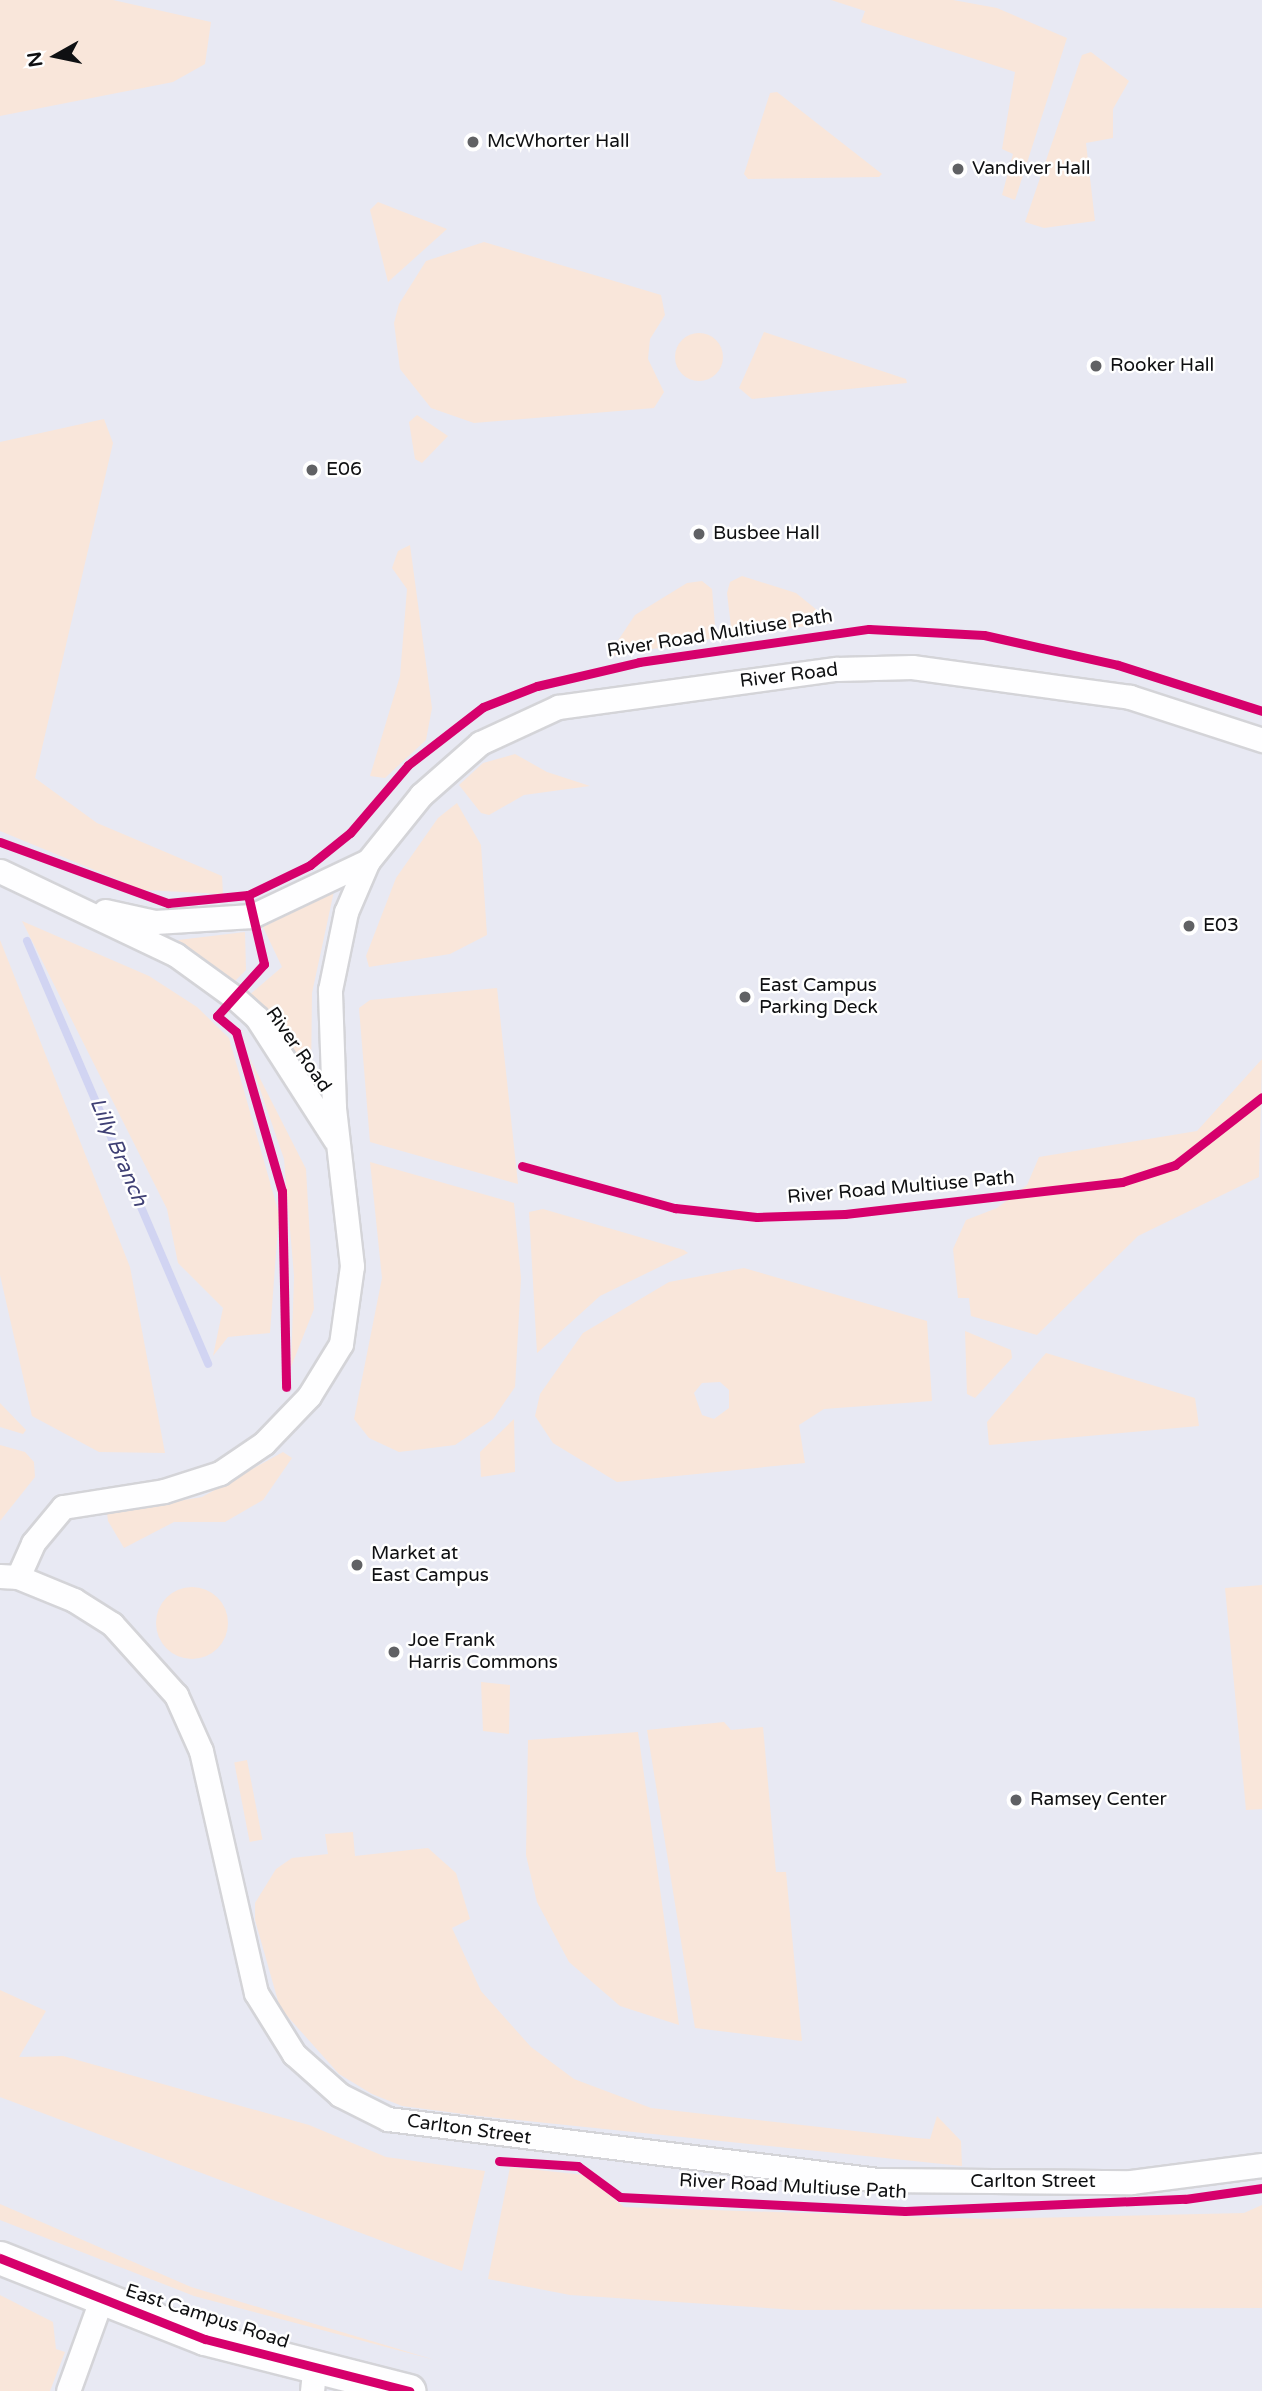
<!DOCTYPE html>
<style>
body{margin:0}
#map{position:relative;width:1262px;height:2391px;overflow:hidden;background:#f7f7fc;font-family:"Varela Round",sans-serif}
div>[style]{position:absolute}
.built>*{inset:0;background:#e8e9f3;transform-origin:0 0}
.green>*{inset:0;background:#f9e6da;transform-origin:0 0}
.round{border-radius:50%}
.stream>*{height:8px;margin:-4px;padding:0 4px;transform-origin:4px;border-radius:4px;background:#d1d4f2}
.roads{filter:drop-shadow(2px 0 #d4d4d8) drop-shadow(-2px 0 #d4d4d8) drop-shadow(0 2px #d4d4d8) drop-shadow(0 -2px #d4d4d8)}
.street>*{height:23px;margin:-11.5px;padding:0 11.5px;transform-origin:11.5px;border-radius:11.5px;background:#fefeff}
.secondary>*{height:32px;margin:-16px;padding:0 16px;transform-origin:16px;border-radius:16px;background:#fefeff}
.cycleway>*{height:9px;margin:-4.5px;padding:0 4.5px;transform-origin:4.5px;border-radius:4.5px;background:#d6006c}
.dots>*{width:19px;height:19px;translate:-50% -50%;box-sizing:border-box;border:4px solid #fff;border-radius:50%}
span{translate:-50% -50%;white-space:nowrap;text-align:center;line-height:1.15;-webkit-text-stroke:5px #fff;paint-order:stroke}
.poi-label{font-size:19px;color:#0f1012}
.left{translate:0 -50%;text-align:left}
.street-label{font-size:19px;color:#0f1012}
.water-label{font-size:21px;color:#404175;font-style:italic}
.north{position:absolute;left:21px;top:21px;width:70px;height:70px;-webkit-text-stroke:5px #fff;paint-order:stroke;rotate:261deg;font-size:19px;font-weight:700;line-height:28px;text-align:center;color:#0f1012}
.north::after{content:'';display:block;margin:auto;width:24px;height:32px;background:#0f1012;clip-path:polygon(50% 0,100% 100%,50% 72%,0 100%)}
</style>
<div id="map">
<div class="built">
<i style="left:0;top:0;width:1262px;height:2391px"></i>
</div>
<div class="green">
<i style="clip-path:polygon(0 0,113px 0,211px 22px,205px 64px,173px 82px,0 116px)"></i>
<i style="clip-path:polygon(831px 0,953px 0,997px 8px,1067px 38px,1015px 200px,1002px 195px,1013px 154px,1002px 149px,1015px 72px,861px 22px,865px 11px)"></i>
<i style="clip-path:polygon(1091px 52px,1129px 81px,1113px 109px,1113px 138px,1086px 143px,1095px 221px,1044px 228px,1025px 222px,1082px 55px)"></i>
<i style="clip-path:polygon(777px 92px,882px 174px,879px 177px,748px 179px,744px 174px,770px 93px)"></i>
<i style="clip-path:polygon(378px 202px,447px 229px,388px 282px,370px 210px)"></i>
<i style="clip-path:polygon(484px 242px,661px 295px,665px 315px,650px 339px,648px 359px,664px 392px,654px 408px,474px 423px,431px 408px,400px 369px,394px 323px,399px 304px,426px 261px)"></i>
<i style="clip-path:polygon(764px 332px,906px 379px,907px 383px,752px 399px,739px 388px)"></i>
<i class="round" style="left:675px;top:333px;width:48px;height:48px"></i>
<i style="clip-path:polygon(417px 415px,448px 436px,422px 463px,415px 459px,409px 422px)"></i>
<i style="clip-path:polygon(104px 419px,113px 443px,35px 778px,97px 823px,222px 876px,223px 894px,143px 890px,0 831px,0 442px)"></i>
<i style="clip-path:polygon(410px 545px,432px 708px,426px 740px,385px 778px,370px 776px,400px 676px,407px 589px,392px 568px,398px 551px)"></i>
<i style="clip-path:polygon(742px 576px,796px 593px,833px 623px,732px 635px,727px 593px,730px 582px)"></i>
<i style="clip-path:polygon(702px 581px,712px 589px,716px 638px,607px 657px,635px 615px,687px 583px)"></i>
<i style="clip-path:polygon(515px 754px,547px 772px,590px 786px,524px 795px,489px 815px,481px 813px,459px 785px,483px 763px)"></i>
<i style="clip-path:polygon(457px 803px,481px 845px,487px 935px,450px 954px,369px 967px,366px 956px,396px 878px,438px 818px)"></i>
<i style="clip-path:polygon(334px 891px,312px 993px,311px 1080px,248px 996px,282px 967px,263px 927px)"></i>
<i style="clip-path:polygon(22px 921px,149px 976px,197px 1007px,229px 1038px,279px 1214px,270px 1333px,228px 1337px,213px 1356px,223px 1308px,178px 1263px,167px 1209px)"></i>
<i style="clip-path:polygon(245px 932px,246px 970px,234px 982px,178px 940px)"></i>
<i style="clip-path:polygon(0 940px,130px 1267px,165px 1453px,99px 1452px,32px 1416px,0 1275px)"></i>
<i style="clip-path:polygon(497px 988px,518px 1184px,370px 1142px,359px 1008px,370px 1000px)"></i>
<i style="clip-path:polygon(249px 1057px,306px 1169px,314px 1309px,291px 1367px,294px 1276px,284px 1159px)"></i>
<i style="clip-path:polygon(1262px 1059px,1259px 1177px,1138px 1236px,1037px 1335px,971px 1316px,969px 1298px,958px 1298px,953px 1249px,966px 1220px,997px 1208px,1027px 1185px,1039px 1157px,1197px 1131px)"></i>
<i style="clip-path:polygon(370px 1162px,514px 1203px,521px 1278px,515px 1387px,493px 1419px,455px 1445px,399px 1452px,369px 1438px,354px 1419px,382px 1278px)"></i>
<i style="clip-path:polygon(543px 1209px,684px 1250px,688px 1253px,600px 1296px,537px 1353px,529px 1212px)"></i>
<i style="clip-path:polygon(evenodd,744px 1268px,927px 1321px,932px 1401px,824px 1409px,799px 1425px,805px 1463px,617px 1482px,553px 1443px,535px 1416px,540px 1394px,583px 1333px,669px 1282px,744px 1268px,720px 1382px,729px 1390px,729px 1408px,714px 1419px,702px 1415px,694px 1393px,702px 1383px,720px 1382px)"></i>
<i style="clip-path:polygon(965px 1331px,1011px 1350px,1012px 1358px,975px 1398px,967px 1394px)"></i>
<i style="clip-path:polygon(1046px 1353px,1195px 1398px,1199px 1426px,989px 1445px,987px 1422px)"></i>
<i style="clip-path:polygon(0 1403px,26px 1430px,23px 1434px,0 1427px)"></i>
<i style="clip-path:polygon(514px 1419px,515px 1472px,481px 1477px,480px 1452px)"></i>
<i style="clip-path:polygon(0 1445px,25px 1452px,34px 1462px,35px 1477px,0 1521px)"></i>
<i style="clip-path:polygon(283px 1452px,292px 1458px,263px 1500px,225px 1522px,174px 1522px,124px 1548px,108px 1521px,107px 1513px,202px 1497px)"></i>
<i style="clip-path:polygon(1262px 1585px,1262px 1809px,1246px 1810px,1225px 1588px)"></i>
<i class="round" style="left:156px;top:1587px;width:72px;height:72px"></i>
<i style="clip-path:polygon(481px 1682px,510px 1685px,509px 1734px,483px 1731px)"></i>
<i style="clip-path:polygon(724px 1722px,731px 1730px,763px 1727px,776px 1872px,786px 1872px,802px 2041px,695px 2028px,647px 1730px)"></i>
<i style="clip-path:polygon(638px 1732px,679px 2025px,620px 2006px,569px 1962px,537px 1902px,526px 1855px,528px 1740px)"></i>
<i style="left:247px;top:1760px;width:81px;height:13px;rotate:79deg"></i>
<i style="clip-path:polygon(353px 1832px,355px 1856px,428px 1848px,456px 1873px,470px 1919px,452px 1928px,481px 1991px,531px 2047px,574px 2079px,651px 2108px,917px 2138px,930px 2139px,937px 2116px,961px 2141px,962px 2166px,479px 2116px,402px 2106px,372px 2094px,339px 2074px,280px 2008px,255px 1920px,255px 1903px,276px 1869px,292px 1858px,328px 1854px,325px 1834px)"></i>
<i style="clip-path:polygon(0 1990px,46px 2011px,19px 2057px,63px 2056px,309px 2125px,386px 2157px,485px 2171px,462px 2271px,0 2097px)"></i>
<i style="clip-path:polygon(510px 2167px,585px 2175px,624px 2207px,986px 2219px,1244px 2213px,1262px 2205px,1262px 2308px,797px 2310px,570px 2295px,488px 2279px)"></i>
<i style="clip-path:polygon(0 2204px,191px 2287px,435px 2360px,194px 2296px,0 2220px)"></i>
<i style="clip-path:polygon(0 2295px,53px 2322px,56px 2349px,65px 2352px,50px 2391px,0 2391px)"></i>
</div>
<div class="stream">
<i style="left:27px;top:941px;width:460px;rotate:66.8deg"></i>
</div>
<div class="roads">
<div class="street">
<i style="left:0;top:871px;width:195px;rotate:25.5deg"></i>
<i style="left:176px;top:955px;width:72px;rotate:35.9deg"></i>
<i style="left:234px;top:997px;width:31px;rotate:42deg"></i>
<i style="left:257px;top:1018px;width:143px;rotate:57.3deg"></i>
<i style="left:105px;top:911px;width:51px;rotate:12.4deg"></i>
<i style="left:155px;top:922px;width:97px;rotate:-3.5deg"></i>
<i style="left:252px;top:916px;width:128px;rotate:-25.4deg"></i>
<i style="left:0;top:1576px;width:18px;rotate:3deg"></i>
<i style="left:18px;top:1577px;width:61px;rotate:22.3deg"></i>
<i style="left:74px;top:1600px;width:45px;rotate:32.3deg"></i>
<i style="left:112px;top:1624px;width:96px;rotate:48deg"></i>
<i style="left:176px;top:1695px;width:61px;rotate:65.9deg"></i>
<i style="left:201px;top:1751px;width:248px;rotate:77.2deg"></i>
<i style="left:256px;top:1993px;width:72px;rotate:58.1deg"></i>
<i style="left:294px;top:2054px;width:62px;rotate:41.7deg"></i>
<i style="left:340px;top:2095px;width:54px;rotate:26.6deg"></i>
<i style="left:388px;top:2119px;width:497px;rotate:7.1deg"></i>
<i style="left:881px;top:2180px;width:250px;rotate:0.5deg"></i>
<i style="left:1131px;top:2182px;width:132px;rotate:-7.4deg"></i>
<i style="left:18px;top:1577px;width:37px;rotate:-66deg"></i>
<i style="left:33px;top:1543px;width:47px;rotate:-50.2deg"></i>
<i style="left:63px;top:1507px;width:102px;rotate:-9deg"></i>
<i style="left:164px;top:1491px;width:59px;rotate:-17.8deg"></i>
<i style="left:220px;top:1473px;width:53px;rotate:-34.3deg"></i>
<i style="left:264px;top:1443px;width:65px;rotate:-46.2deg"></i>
<i style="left:309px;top:1396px;width:61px;rotate:-58.4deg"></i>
<i style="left:341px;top:1344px;width:79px;rotate:-82deg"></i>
<i style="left:352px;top:1266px;width:160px;rotate:-96.5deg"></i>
<i style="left:334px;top:1107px;width:117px;rotate:-92deg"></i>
<i style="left:330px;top:990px;width:80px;rotate:-78.4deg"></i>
<i style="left:346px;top:912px;width:56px;rotate:-66.7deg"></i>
<i style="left:368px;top:861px;width:85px;rotate:-51.2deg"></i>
<i style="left:421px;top:795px;width:79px;rotate:-41.4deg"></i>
<i style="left:480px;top:743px;width:86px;rotate:-24.8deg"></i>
<i style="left:558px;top:707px;width:282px;rotate:-7.8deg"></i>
<i style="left:837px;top:669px;width:75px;rotate:-1.5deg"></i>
<i style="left:912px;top:667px;width:220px;rotate:7.8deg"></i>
<i style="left:1130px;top:697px;width:139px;rotate:18deg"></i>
<i style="left:68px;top:2391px;width:97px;rotate:-70.1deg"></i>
<i style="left:312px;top:2391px;width:20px;rotate:-84deg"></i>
</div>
<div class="secondary">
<i style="left:0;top:2258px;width:220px;rotate:21.6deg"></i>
<i style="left:205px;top:2339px;width:211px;rotate:14.3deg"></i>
</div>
</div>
<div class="cycleway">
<i style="left:0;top:842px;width:179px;rotate:20deg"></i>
<i style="left:168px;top:903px;width:80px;rotate:-5.7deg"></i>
<i style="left:248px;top:895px;width:69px;rotate:-25.8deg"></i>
<i style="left:310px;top:865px;width:51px;rotate:-38.7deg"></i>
<i style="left:350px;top:833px;width:89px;rotate:-49.5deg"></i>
<i style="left:408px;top:765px;width:95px;rotate:-37.7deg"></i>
<i style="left:483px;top:707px;width:58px;rotate:-21.3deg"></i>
<i style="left:537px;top:686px;width:105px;rotate:-13.2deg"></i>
<i style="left:639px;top:662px;width:232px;rotate:-8.2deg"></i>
<i style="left:869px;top:629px;width:115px;rotate:3deg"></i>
<i style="left:984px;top:635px;width:137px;rotate:12.6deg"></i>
<i style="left:1118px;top:665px;width:151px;rotate:17.7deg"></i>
<i style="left:248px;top:895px;width:71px;rotate:76.9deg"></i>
<i style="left:264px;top:964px;width:70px;rotate:132.1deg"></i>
<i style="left:217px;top:1016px;width:25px;rotate:40deg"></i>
<i style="left:236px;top:1032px;width:166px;rotate:73.9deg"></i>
<i style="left:282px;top:1191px;width:196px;rotate:88.8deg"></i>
<i style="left:522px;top:1166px;width:159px;rotate:15.4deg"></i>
<i style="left:675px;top:1208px;width:82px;rotate:6.3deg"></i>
<i style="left:757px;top:1217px;width:88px;rotate:-2deg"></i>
<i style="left:845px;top:1214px;width:279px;rotate:-6.6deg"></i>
<i style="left:1122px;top:1182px;width:56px;rotate:-17.8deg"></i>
<i style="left:1175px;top:1165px;width:110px;rotate:-38deg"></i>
<i style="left:499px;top:2161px;width:79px;rotate:3.6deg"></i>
<i style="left:578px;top:2166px;width:52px;rotate:36.4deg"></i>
<i style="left:620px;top:2197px;width:285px;rotate:2.8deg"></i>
<i style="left:905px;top:2211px;width:280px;rotate:-2.5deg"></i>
<i style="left:1185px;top:2199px;width:78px;rotate:-8.1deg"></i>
<i style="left:0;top:2258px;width:220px;rotate:21.6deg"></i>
<i style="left:205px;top:2339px;width:211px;rotate:14.3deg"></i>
</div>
<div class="dots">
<i style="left:473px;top:142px;background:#606164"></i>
<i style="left:958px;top:169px;background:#606164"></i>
<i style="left:1096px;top:366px;background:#606164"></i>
<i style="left:312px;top:470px;background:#606164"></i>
<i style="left:699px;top:534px;background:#606164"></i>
<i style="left:1189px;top:926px;background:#606164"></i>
<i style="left:745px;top:997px;background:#606164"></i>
<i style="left:357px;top:1565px;background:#606164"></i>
<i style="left:394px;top:1652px;background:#606164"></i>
<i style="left:1016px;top:1800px;background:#606164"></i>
</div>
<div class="poi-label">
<span class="left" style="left:487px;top:142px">McWhorter Hall</span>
<span class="left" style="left:972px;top:169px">Vandiver Hall</span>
<span class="left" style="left:1110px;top:366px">Rooker Hall</span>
<span class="left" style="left:326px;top:470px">E06</span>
<span class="left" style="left:713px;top:534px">Busbee Hall</span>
<span class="left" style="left:1203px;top:926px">E03</span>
<span class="left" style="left:759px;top:997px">East Campus<br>Parking Deck</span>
<span class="left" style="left:371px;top:1565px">Market at<br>East Campus</span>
<span class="left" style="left:408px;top:1652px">Joe Frank<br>Harris Commons</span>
<span class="left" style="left:1030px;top:1800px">Ramsey Center</span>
</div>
<div class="street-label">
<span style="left:720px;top:634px;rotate:-9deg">River Road Multiuse Path</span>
<span style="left:789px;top:676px;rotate:-7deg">River Road</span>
<span style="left:298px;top:1050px;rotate:55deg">River Road</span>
<span style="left:901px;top:1188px;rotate:-5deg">River Road Multiuse Path</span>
<span style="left:469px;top:2130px;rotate:8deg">Carlton Street</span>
<span style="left:1033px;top:2182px">Carlton Street</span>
<span style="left:793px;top:2187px;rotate:3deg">River Road Multiuse Path</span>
<span style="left:207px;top:2317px;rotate:18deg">East Campus Road</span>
</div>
<div class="water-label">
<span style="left:118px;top:1152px;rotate:67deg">Lilly Branch</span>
</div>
<div class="north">N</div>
</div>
